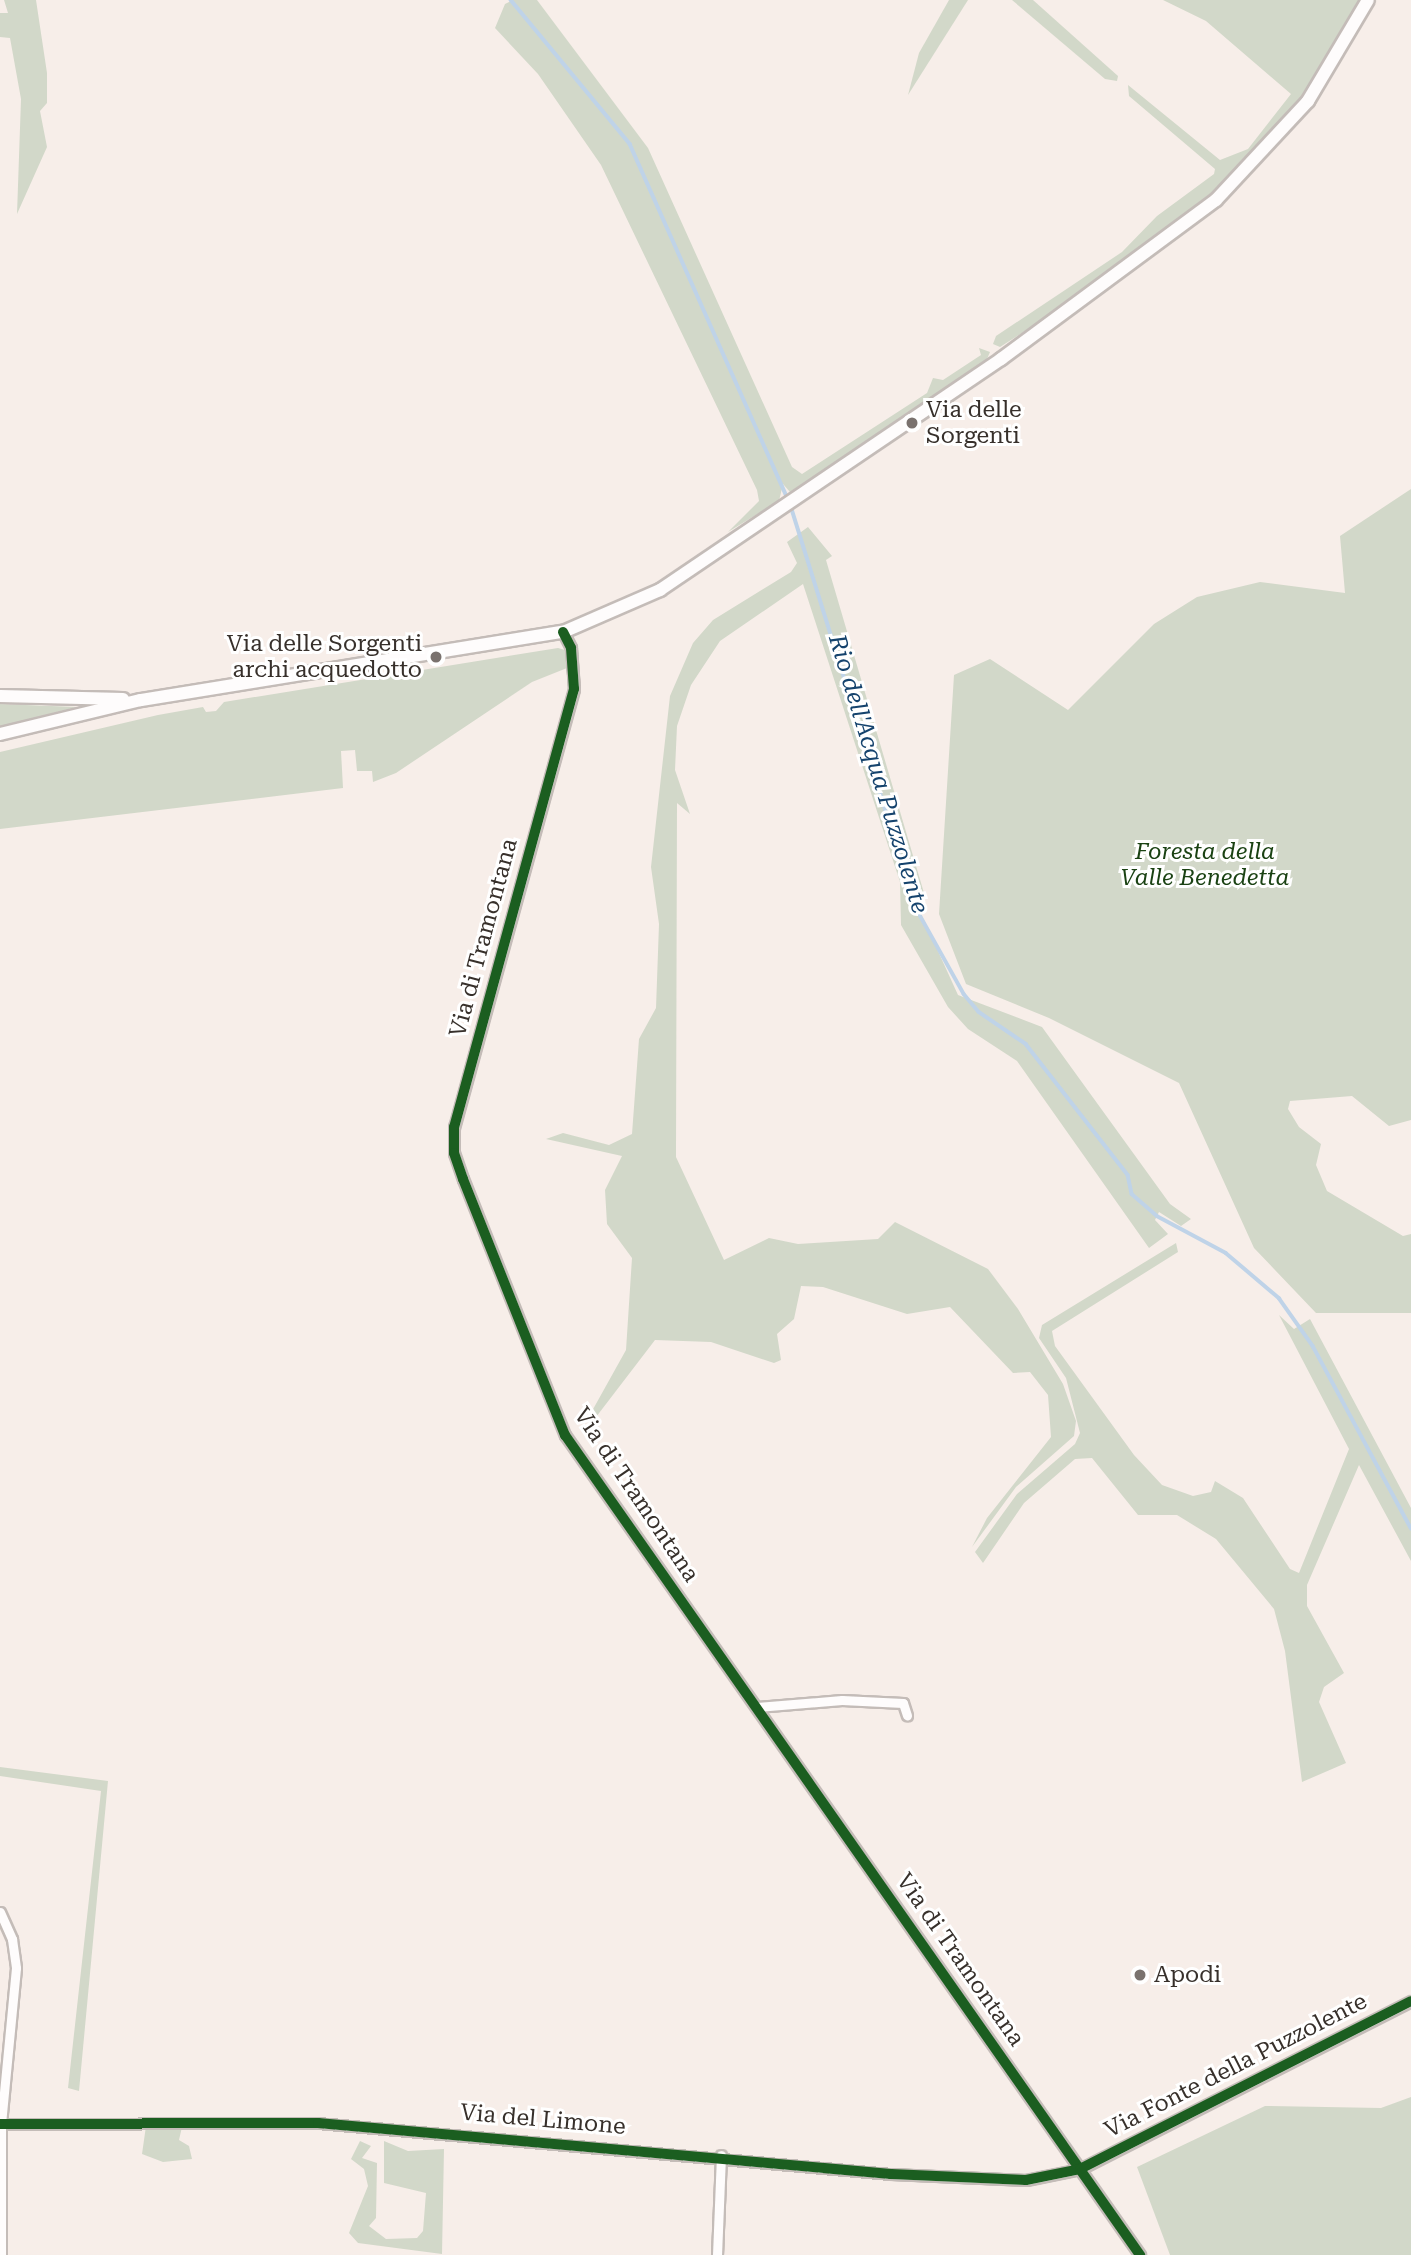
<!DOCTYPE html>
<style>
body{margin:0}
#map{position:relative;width:1411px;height:2255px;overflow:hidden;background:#f7eee9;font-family:"Roboto Serif",serif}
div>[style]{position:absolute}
.green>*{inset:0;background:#d2d8c9}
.stream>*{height:3.5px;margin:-1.75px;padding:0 1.75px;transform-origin:1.75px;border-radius:1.75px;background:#bfd3e8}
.roads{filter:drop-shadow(2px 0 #c4bcb8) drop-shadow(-2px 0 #c4bcb8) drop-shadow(0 2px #c4bcb8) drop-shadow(0 -2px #c4bcb8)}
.street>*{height:9px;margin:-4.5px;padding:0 4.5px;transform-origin:4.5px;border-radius:4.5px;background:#fefcfc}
.secondary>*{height:12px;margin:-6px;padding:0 6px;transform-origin:6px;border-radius:6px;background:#fefcfc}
.cycleway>*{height:10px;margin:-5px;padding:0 5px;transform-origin:5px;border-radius:5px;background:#1b5e20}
.dots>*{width:19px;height:19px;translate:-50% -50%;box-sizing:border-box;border:4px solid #fff;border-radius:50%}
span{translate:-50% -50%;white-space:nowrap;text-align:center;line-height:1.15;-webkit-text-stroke:6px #fff;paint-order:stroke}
.poi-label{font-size:23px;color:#37302b}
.left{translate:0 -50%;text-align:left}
.right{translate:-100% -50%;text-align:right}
.park-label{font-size:23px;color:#1a4213;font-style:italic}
.street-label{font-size:23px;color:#37302b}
.water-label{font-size:24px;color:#15436d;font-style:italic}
</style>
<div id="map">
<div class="green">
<i style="clip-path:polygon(4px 0,36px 0,47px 73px,47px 103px,40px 111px,47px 147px,17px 214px,21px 99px,10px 38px,0 37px,0 13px,8px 13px)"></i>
<i style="clip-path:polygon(513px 0,537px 0,648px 148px,792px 467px,802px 474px,927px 393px,933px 378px,943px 380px,981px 355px,979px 348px,990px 352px,987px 359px,796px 489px,790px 492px,783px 484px,779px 501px,728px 532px,759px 501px,757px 490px,601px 165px,538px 74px,495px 28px,505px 4px)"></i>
<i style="clip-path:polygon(949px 0,968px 0,908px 95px,919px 53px)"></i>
<i style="clip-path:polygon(1012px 0,1033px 0,1118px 76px,1117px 81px,1105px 79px)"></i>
<i style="clip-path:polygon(1163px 0,1360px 0,1312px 84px,1230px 179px,1064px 306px,1000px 347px,993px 344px,996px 336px,1122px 252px,1157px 216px,1214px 174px,1215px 169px,1129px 96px,1128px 85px,1220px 160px,1248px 149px,1291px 94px,1206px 21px)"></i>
<i style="clip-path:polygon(1411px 489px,1411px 1120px,1389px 1126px,1352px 1096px,1290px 1101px,1288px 1109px,1299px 1127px,1321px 1144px,1316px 1165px,1327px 1191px,1403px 1236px,1411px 1234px,1411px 1313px,1316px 1313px,1254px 1248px,1179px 1083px,1049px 1018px,966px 984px,939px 914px,954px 675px,990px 659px,1068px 710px,1154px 624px,1197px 597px,1260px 582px,1345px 593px,1340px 536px)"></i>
<i style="clip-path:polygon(808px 527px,832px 556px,826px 560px,924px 893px,922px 916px,958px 995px,1042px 1027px,1170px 1204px,1191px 1219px,1181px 1226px,1159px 1212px,1155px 1220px,1168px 1234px,1149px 1248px,1017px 1061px,968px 1029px,948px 1007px,901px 925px,900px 882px,803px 584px,720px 641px,691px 685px,677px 726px,675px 770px,690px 814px,677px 803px,676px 1157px,724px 1260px,769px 1238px,798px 1244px,878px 1239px,895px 1222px,988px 1269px,1018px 1309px,1063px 1384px,1076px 1421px,1074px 1436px,1016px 1487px,972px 1547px,987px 1518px,1051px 1437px,1048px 1395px,1030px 1372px,1013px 1373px,950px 1307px,907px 1314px,823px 1287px,801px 1286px,794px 1319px,777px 1334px,781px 1360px,774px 1363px,711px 1342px,655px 1340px,593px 1421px,587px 1420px,626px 1350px,632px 1258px,607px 1224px,605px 1190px,622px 1156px,546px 1139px,563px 1133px,609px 1145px,632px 1134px,639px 1039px,656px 1008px,659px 924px,651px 867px,670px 696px,693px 643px,713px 620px,791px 572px,797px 563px,787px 542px)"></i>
<i style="clip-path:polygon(558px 648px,565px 650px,567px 668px,532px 682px,396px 773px,373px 782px,372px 771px,357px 771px,355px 750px,341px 751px,343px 788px,0 829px,0 752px,158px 715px,203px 707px,206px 712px,216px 711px,224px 702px)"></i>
<i style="clip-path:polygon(0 704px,77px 707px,0 726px)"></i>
<i style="clip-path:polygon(1176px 1243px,1178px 1252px,1052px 1331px,1055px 1346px,1134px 1455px,1162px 1485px,1193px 1496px,1211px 1492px,1215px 1481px,1243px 1498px,1290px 1569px,1299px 1573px,1349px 1449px,1279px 1315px,1294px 1329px,1310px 1319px,1411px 1508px,1411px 1561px,1359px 1465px,1307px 1585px,1307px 1606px,1344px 1673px,1324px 1687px,1319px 1702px,1346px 1763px,1302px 1782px,1285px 1651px,1274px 1609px,1216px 1539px,1177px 1515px,1138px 1515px,1092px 1458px,1075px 1459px,1024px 1503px,983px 1563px,975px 1552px,1017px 1494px,1075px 1444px,1080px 1433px,1066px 1378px,1039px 1338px,1042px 1325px)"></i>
<i style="clip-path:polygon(0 1767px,108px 1781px,79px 2091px,68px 2088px,101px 1791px,0 1776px)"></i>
<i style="clip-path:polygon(1411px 2097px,1411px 2255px,1170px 2255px,1137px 2167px,1265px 2106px,1381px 2108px)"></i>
<i style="clip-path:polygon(146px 2126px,182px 2127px,179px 2140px,189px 2146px,192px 2159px,163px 2162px,142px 2154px)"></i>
<i style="clip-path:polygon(384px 2141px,408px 2151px,444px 2149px,442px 2254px,358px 2243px,349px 2233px,368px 2186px,364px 2169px,351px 2159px,360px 2141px,371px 2146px,362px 2158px,377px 2163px,376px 2218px,369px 2226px,386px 2239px,417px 2238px,423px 2231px,426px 2193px,384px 2183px)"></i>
</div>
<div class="stream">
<i style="left:511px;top:0;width:187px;rotate:50.4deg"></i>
<i style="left:630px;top:144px;width:389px;rotate:66deg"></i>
<i style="left:791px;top:506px;width:421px;rotate:72.7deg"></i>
<i style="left:916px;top:908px;width:98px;rotate:60.8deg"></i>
<i style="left:964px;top:994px;width:23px;rotate:50deg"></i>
<i style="left:979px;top:1012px;width:57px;rotate:34.2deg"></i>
<i style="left:1026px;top:1044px;width:166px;rotate:52.1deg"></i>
<i style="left:1128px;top:1175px;width:19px;rotate:78deg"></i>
<i style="left:1132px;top:1194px;width:33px;rotate:41deg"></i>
<i style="left:1157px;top:1216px;width:78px;rotate:28.2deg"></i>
<i style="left:1226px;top:1253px;width:70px;rotate:40.3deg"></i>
<i style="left:1279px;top:1298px;width:59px;rotate:54.7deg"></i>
<i style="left:1313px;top:1346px;width:207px;rotate:61.7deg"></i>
</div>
<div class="roads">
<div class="street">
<i style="left:563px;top:632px;width:18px;rotate:63deg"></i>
<i style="left:571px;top:648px;width:41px;rotate:85.8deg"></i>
<i style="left:574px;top:689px;width:454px;rotate:105.3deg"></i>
<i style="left:454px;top:1127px;width:26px;rotate:90deg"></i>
<i style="left:454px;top:1153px;width:28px;rotate:71deg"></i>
<i style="left:463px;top:1179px;width:276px;rotate:68.3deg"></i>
<i style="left:565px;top:1435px;width:1002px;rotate:54.96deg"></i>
<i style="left:757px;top:1707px;width:85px;rotate:-4.7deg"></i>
<i style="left:842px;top:1700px;width:61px;rotate:2.8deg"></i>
<i style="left:903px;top:1703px;width:13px;rotate:72deg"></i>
<i style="left:0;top:1912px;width:30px;rotate:66deg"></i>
<i style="left:12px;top:1939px;width:29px;rotate:82deg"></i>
<i style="left:16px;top:1968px;width:157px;rotate:95.5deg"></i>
<i style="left:1px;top:2124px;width:131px;rotate:90deg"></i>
<i style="left:0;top:2124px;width:318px;rotate:-0.2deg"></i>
<i style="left:318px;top:2123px;width:575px;rotate:5.09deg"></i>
<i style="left:891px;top:2174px;width:135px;rotate:2.5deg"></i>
<i style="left:1026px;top:2180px;width:55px;rotate:-11.5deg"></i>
<i style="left:1080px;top:2169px;width:371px;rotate:-26.9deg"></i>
<i style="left:717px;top:2255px;width:100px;rotate:-87.7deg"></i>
</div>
<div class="secondary">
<i style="left:0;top:696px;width:123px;rotate:1.4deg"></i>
<i style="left:0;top:734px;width:145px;rotate:-13.6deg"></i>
<i style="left:141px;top:700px;width:427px;rotate:-9.2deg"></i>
<i style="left:563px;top:632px;width:106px;rotate:-23.4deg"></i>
<i style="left:660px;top:590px;width:412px;rotate:-34.1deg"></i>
<i style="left:1001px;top:359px;width:267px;rotate:-36.5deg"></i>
<i style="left:1216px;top:200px;width:135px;rotate:-47.1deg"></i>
<i style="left:1308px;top:101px;width:117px;rotate:-59.3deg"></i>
</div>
</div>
<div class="cycleway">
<i style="left:563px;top:632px;width:18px;rotate:63deg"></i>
<i style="left:571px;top:648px;width:41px;rotate:85.8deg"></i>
<i style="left:574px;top:689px;width:454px;rotate:105.3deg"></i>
<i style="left:454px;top:1127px;width:26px;rotate:90deg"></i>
<i style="left:454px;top:1153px;width:28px;rotate:71deg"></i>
<i style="left:463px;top:1179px;width:276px;rotate:68.3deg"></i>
<i style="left:565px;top:1435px;width:1002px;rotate:54.96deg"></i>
<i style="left:0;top:2124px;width:318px;rotate:-0.2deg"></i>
<i style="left:318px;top:2123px;width:575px;rotate:5.09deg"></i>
<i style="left:891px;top:2174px;width:135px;rotate:2.5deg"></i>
<i style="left:1026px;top:2180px;width:55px;rotate:-11.5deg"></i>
<i style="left:1080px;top:2169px;width:371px;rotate:-26.9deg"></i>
</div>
<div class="dots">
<i style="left:912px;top:423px;background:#7a726e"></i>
<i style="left:436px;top:657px;background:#7a726e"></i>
<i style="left:1140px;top:1975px;background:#7a726e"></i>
</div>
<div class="poi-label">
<span class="left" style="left:926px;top:423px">Via delle<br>Sorgenti</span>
<span class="right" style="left:422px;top:657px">Via delle Sorgenti<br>archi acquedotto</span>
<span class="left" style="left:1154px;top:1975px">Apodi</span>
</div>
<div class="park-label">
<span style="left:1205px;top:865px">Foresta della<br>Valle Benedetta</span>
</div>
<div class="street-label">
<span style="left:484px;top:938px;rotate:-75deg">Via di Tramontana</span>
<span style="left:636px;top:1495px;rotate:56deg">Via di Tramontana</span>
<span style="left:960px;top:1960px;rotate:55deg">Via di Tramontana</span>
<span style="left:1236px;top:2066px;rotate:-27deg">Via Fonte della Puzzolente</span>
<span style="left:543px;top:2120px;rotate:5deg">Via del Limone</span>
</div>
<div class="water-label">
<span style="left:878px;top:774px;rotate:73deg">Rio dell'Acqua Puzzolente</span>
</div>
</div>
